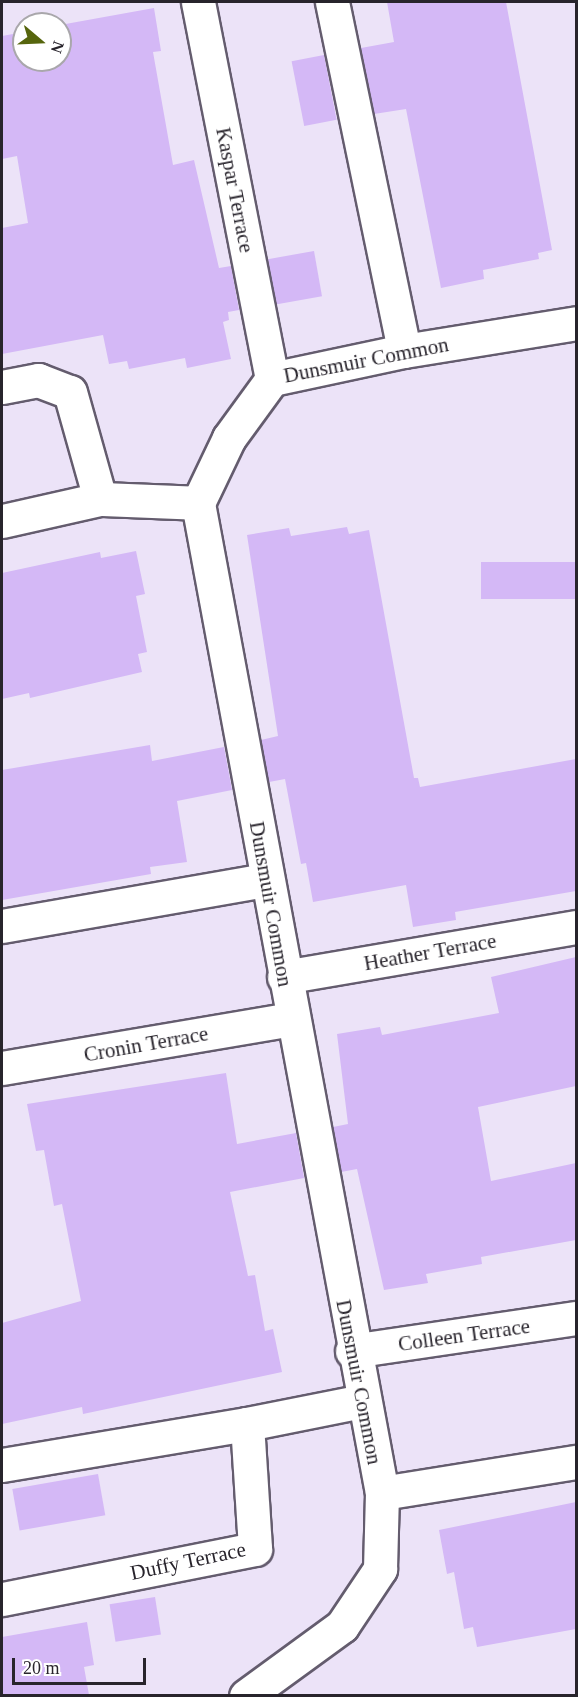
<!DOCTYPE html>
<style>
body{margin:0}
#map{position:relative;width:578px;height:1697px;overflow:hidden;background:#ece3f8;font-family:"Times New Roman",serif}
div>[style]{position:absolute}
.building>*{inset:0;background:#d4b8f6;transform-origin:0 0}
.roads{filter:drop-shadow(2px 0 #645c6e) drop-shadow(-2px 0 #645c6e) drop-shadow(0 2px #645c6e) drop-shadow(0 -2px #645c6e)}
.minor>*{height:33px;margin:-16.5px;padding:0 16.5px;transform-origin:16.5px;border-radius:16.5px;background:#fff}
span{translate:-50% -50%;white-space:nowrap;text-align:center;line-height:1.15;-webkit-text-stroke:4.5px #fff;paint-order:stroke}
.street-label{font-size:21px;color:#28242c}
.frame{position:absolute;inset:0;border:3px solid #28242c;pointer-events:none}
.north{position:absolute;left:12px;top:12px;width:60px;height:60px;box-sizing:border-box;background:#fff;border:2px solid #a9a7ab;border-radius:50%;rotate:109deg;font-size:16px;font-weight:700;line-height:24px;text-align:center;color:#28242c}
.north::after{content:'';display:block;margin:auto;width:21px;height:27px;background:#56650d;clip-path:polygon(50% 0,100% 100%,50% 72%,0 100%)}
.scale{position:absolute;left:12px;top:1658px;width:134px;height:27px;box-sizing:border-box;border:3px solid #28242c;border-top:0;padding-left:8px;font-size:18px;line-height:21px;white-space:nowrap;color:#28242c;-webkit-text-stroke:4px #fff;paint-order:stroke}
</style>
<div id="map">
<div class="building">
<i style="clip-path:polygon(387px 2px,506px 2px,552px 250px,538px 253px,539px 259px,483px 270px,484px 279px,441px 288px,406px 109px,374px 114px,361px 48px,394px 42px)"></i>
<i style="clip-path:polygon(154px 8px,161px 51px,153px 52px,173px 165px,194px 160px,219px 268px,231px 266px,239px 310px,228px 312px,229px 320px,223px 322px,231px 359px,187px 368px,185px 358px,129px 369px,127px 361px,109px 364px,103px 335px,2px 354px,2px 228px,28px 223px,17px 156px,2px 159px,2px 36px,24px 32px,24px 60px,60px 60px,60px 25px)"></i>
<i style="left:324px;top:55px;width:66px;height:33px;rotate:79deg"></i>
<i style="left:314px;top:251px;width:46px;height:47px;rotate:80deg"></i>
<i style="clip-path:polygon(347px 527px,349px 534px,369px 530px,414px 778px,418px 778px,420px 787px,576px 759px,576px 891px,455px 912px,456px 920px,413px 927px,406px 885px,313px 902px,306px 863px,301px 864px,285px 779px,269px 782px,261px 740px,278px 736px,247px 535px,289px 528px,291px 536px)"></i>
<i style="clip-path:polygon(136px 551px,145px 594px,136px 596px,147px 652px,138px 654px,142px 672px,30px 698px,29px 693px,2px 699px,2px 573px,100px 552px,101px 558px)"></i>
<i style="left:576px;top:562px;width:37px;height:95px;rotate:90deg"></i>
<i style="clip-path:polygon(150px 745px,152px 761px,224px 747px,232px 790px,177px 801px,187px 862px,150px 867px,151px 874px,2px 900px,2px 770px)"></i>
<i style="clip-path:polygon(576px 957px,576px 1086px,478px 1107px,491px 1181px,576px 1163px,576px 1240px,481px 1257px,482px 1264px,426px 1274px,428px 1283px,384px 1290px,357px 1169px,341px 1172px,333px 1127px,348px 1124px,337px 1034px,380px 1027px,382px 1035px,499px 1013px,491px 977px)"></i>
<i style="clip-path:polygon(226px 1073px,237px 1144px,296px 1133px,304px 1178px,230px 1192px,248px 1276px,255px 1275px,265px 1331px,273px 1329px,282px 1372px,83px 1414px,82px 1407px,2px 1424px,2px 1323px,81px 1301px,62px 1204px,54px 1206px,44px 1150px,36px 1151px,27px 1104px)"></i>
<i style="left:98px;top:1474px;width:42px;height:87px;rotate:80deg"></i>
<i style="clip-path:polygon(576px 1502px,576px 1629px,477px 1647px,473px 1627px,464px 1629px,454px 1572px,447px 1574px,439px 1530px)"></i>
<i style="left:155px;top:1597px;width:38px;height:46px;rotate:81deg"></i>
<i style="clip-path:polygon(87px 1622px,94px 1665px,84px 1667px,89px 1695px,2px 1695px,2px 1637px)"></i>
</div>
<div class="roads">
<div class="minor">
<i style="left:198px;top:2px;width:384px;rotate:78.9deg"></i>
<i style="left:332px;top:2px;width:356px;rotate:78.3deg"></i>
<i style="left:2px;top:387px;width:37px;rotate:-11deg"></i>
<i style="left:38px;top:380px;width:34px;rotate:21deg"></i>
<i style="left:70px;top:392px;width:111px;rotate:74.3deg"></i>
<i style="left:100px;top:499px;width:100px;rotate:167.3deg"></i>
<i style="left:100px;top:499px;width:98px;rotate:2.3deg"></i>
<i style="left:2px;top:926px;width:268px;rotate:-9.9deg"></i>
<i style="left:284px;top:977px;width:296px;rotate:-9.7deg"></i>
<i style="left:2px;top:1068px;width:293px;rotate:-9.6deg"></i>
<i style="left:352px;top:1351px;width:226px;rotate:-8.4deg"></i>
<i style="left:247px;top:1424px;width:117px;rotate:-11.3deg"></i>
<i style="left:2px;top:1465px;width:248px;rotate:-9.5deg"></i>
<i style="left:247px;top:1424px;width:125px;rotate:86.3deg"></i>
<i style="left:255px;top:1549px;width:258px;rotate:168.8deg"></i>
<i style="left:382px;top:1493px;width:196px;rotate:-9.1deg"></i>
<i style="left:246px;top:1696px;width:119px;rotate:-36.1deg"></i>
<i style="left:342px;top:1626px;width:69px;rotate:-56.3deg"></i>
<i style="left:380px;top:1569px;width:76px;rotate:-88.5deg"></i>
<i style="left:382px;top:1493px;width:1007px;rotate:-100.53deg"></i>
<i style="left:198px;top:503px;width:72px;rotate:-64.5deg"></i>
<i style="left:229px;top:438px;width:73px;rotate:-53.9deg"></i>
<i style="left:272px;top:379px;width:135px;rotate:-12deg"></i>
<i style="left:404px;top:351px;width:174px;rotate:-9.2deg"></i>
</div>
</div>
<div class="street-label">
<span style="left:235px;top:190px;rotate:79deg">Kaspar Terrace</span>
<span style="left:366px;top:360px;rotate:-11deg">Dunsmuir Common</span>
<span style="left:271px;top:904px;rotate:80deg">Dunsmuir Common</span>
<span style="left:430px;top:952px;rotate:-10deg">Heather Terrace</span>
<span style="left:146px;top:1044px;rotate:-10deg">Cronin Terrace</span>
<span style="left:464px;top:1335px;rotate:-8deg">Colleen Terrace</span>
<span style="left:359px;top:1382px;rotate:79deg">Dunsmuir Common</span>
<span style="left:188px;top:1561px;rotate:-12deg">Duffy Terrace</span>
</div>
<div class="frame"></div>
<div class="north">N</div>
<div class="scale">20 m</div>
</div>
